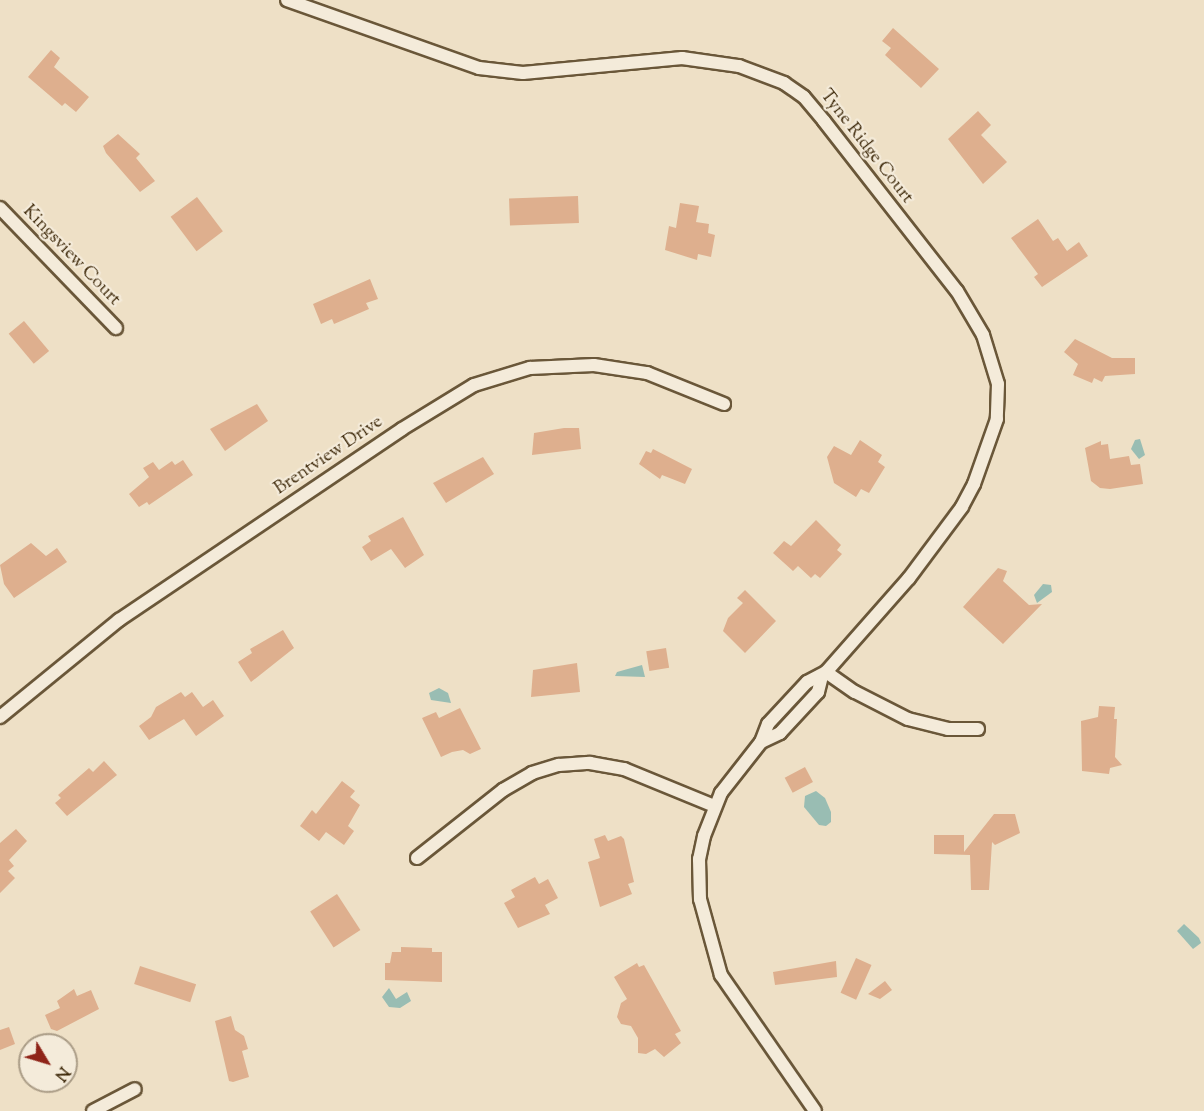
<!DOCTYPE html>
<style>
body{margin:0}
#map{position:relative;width:1204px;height:1111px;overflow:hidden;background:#eee0c6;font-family:"Sorts Mill Goudy",serif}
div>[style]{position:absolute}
.water>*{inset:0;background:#99bdb3}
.building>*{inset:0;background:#deaf8e;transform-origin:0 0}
.roads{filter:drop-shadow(2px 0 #6a5739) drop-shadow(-2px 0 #6a5739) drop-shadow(0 2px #6a5739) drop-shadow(0 -2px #6a5739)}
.street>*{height:12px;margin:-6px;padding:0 6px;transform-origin:6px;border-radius:6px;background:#f4ebda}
span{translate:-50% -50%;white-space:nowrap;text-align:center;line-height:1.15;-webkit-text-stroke:4.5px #f4ebda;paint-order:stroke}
.street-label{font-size:18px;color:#3e290a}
.north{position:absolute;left:18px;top:1033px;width:60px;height:60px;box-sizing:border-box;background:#f4ebda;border:2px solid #ab9d87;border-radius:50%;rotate:128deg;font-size:16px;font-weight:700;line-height:24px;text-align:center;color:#3e290a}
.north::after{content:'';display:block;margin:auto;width:21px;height:27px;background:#8f2418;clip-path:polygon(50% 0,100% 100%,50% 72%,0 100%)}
</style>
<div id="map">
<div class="water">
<i style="clip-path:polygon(1140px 439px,1145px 455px,1139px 459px,1131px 449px,1135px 440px)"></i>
<i style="clip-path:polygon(1043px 584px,1051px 585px,1052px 592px,1037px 603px,1034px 595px)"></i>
<i style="clip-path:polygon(642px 665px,645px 677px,615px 676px,617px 672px)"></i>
<i style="clip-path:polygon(439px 688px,448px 693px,451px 703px,431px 700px,429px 693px)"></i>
<i style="clip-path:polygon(816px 791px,825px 798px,831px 812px,831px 822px,826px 826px,819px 825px,804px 807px,805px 796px)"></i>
<i style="clip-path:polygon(1184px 924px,1199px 938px,1201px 943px,1193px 949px,1177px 931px)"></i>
<i style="clip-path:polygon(389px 988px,396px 999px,407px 992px,411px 1001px,400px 1008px,389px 1007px,382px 997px)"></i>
</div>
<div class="building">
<i style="clip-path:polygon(893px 28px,939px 69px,921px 88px,885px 55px,891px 48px,882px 41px)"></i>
<i style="clip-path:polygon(51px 50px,60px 58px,54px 67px,89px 97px,76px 112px,65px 103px,62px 106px,28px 77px)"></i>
<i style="clip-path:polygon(978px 111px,991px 125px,981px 135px,1007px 162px,983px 184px,948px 139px)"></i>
<i style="clip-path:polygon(118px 134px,140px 154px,136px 158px,155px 181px,140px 192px,106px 153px,103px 146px)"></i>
<i style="left:578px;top:196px;width:27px;height:69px;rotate:88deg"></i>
<i style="left:197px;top:197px;width:43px;height:33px;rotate:53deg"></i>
<i style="clip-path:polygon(680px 203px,699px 206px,696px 222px,709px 224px,708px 233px,715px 235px,711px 257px,698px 254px,697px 260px,665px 250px,669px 226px,676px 228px)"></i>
<i style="clip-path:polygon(1038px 219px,1053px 241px,1058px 238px,1067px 251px,1079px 242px,1088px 256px,1042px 287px,1034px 277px,1038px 274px,1011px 238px)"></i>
<i style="clip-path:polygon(370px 279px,378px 299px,366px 303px,369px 309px,334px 324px,332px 319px,321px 324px,313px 304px)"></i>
<i style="left:24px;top:321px;width:39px;height:20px;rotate:50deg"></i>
<i style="clip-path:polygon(1075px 339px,1112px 358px,1135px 358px,1135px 374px,1105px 376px,1102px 382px,1094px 378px,1092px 383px,1073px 375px,1078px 364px,1064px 352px)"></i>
<i style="clip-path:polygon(257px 404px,268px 421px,225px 451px,210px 429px)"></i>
<i style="clip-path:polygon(564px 428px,579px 428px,581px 449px,532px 455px,534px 433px)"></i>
<i style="clip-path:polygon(860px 440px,882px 455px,878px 462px,885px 467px,869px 493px,861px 489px,856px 497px,834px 483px,827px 457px,834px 446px,851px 455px)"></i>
<i style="clip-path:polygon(1101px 441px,1101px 445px,1108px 444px,1110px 459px,1129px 456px,1131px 465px,1140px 464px,1143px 484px,1110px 489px,1100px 488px,1091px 481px,1085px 448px)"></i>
<i style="clip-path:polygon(653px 449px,692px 469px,685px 484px,662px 475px,660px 479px,639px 464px,646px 451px,651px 453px)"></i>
<i style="clip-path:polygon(483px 457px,494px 474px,446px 503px,433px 483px)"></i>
<i style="clip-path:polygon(183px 460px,193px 475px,149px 505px,147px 502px,139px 507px,129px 494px,149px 477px,143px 468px,153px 462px,159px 470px,172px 461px,175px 465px)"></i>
<i style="clip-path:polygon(403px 517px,424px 555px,405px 568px,391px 549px,371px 561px,362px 547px,371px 541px,368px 536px)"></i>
<i style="clip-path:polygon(816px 520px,841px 545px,837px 550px,842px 554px,820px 578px,815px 574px,811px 578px,798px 566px,793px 571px,773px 553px,784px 541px,791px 546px)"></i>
<i style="clip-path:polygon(31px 543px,46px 556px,57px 548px,67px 562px,14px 598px,4px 584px,0 565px)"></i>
<i style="clip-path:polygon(998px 568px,1007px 571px,1003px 581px,1029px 605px,1042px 604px,1003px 644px,963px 607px)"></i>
<i style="clip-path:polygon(745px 590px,776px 621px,745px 653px,723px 631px,728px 618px,743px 603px,737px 598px)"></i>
<i style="clip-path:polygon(283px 630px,294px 648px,251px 682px,238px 662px,252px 653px,250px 649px)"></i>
<i style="left:666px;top:648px;width:20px;height:20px;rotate:81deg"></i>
<i style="clip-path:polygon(577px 663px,580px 692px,531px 697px,533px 670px)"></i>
<i style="clip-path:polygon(181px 692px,185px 697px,192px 692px,203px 707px,213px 700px,224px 716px,196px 736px,184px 719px,149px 740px,139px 726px,151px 717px,156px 707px)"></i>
<i style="clip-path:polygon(1099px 706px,1115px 707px,1114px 719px,1117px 719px,1115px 757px,1122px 765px,1110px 768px,1109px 774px,1082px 771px,1081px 721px,1098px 717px)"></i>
<i style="clip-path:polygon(460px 708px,481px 749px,470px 754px,463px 750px,452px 752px,441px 757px,422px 718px,436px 712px,439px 718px)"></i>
<i style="clip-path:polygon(104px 761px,117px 775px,67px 816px,55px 803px,61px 798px,58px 795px,89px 768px,93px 772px)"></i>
<i style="left:805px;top:767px;width:17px;height:23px;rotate:62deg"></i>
<i style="clip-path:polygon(342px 781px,355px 791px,350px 797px,360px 805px,348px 826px,354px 831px,344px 845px,326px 832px,319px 841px,300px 826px,312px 810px,316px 814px)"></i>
<i style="clip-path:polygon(994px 814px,1015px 814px,1020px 833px,995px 845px,992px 842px,989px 890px,971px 890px,970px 855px,934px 854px,934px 835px,964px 835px,964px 852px)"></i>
<i style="clip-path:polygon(16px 829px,27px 841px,9px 860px,14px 866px,8px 871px,15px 878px,0 893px,0 843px)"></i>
<i style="clip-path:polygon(605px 835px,608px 841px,621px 836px,624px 839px,634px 882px,628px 884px,632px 894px,600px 907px,588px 862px,600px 858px,594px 839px)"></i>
<i style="clip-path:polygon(535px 877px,539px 884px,548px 879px,558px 898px,545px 905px,550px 914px,518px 928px,504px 903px,515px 897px,511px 890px)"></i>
<i style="left:337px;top:894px;width:43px;height:32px;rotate:57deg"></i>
<i style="clip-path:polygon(401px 947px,432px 948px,432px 952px,442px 952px,442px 982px,385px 980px,385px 963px,390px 963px,392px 952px,401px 952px)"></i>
<i style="left:856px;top:958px;width:17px;height:38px;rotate:24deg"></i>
<i style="clip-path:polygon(836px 961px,837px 977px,775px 985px,773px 972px)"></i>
<i style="clip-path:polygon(637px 963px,639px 967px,644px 965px,681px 1031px,675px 1034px,681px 1043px,664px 1057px,655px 1049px,646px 1054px,638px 1053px,638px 1038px,631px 1026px,621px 1024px,617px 1017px,621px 1003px,627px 999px,614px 977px)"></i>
<i style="left:140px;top:966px;width:59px;height:19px;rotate:18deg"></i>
<i style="clip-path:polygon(885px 981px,892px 990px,880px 999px,868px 994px)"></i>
<i style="clip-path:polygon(74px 989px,77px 996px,91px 990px,99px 1009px,57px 1031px,51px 1029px,45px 1015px,60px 1008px,57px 1001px)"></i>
<i style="clip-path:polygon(231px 1016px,235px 1030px,244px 1036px,248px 1049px,242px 1051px,249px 1077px,233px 1082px,229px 1081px,215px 1021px)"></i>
<i style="clip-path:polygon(9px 1027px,15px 1044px,0 1050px,0 1030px)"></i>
</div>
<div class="roads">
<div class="street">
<i style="left:287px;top:0;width:204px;rotate:19.5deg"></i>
<i style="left:479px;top:68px;width:44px;rotate:6.5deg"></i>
<i style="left:523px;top:73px;width:160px;rotate:-5.4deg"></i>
<i style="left:682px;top:58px;width:58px;rotate:8deg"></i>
<i style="left:739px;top:66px;width:48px;rotate:20.7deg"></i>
<i style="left:784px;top:83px;width:24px;rotate:35deg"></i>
<i style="left:804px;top:97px;width:31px;rotate:50deg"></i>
<i style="left:824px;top:121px;width:216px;rotate:52deg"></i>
<i style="left:957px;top:291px;width:51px;rotate:59.4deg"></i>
<i style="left:983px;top:335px;width:51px;rotate:73deg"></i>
<i style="left:998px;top:384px;width:35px;rotate:92deg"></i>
<i style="left:997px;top:419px;width:69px;rotate:109.5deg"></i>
<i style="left:974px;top:484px;width:26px;rotate:118deg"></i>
<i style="left:962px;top:507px;width:89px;rotate:126.7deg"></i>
<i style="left:909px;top:578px;width:125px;rotate:131.4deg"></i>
<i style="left:826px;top:672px;width:21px;rotate:152deg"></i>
<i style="left:807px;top:682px;width:57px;rotate:132.9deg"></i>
<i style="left:768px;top:724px;width:19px;rotate:111deg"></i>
<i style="left:761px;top:742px;width:65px;rotate:128.1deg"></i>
<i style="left:721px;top:793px;width:46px;rotate:111.6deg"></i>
<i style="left:704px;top:836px;width:24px;rotate:102deg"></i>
<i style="left:699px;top:859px;width:40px;rotate:88.6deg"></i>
<i style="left:700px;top:899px;width:79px;rotate:74.6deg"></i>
<i style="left:721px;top:975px;width:165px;rotate:55.3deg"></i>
<i style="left:0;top:208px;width:167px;rotate:46deg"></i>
<i style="left:826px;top:672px;width:35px;rotate:35deg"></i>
<i style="left:855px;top:692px;width:59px;rotate:27deg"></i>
<i style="left:908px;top:719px;width:41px;rotate:14deg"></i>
<i style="left:948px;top:729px;width:30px"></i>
<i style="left:0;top:717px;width:154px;rotate:-39.2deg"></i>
<i style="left:119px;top:620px;width:341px;rotate:-34deg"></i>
<i style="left:402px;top:429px;width:84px;rotate:-31.4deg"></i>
<i style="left:474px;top:385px;width:59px;rotate:-16.9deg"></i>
<i style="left:530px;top:368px;width:64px;rotate:-2.7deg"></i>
<i style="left:594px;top:365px;width:54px;rotate:8.6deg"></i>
<i style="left:647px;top:373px;width:83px;rotate:21.9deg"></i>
<i style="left:761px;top:742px;width:21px;rotate:-25deg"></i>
<i style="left:780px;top:733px;width:56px;rotate:-47.2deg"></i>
<i style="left:818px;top:692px;width:16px;rotate:-76deg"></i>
<i style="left:417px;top:858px;width:110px;rotate:-38.3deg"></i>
<i style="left:503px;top:790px;width:34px;rotate:-30deg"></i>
<i style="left:532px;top:773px;width:28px;rotate:-17deg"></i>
<i style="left:559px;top:765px;width:31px;rotate:-4deg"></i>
<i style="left:590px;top:763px;width:35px;rotate:10deg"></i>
<i style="left:624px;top:769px;width:97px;rotate:22.3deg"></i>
<i style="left:93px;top:1111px;width:47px;rotate:-27.6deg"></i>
</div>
</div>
<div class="street-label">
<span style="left:866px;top:147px;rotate:52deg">Tyne Ridge Court</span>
<span style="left:71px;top:256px;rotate:46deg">Kingsview Court</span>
<span style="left:329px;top:456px;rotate:-34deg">Brentview Drive</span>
</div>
<div class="north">N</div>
</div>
